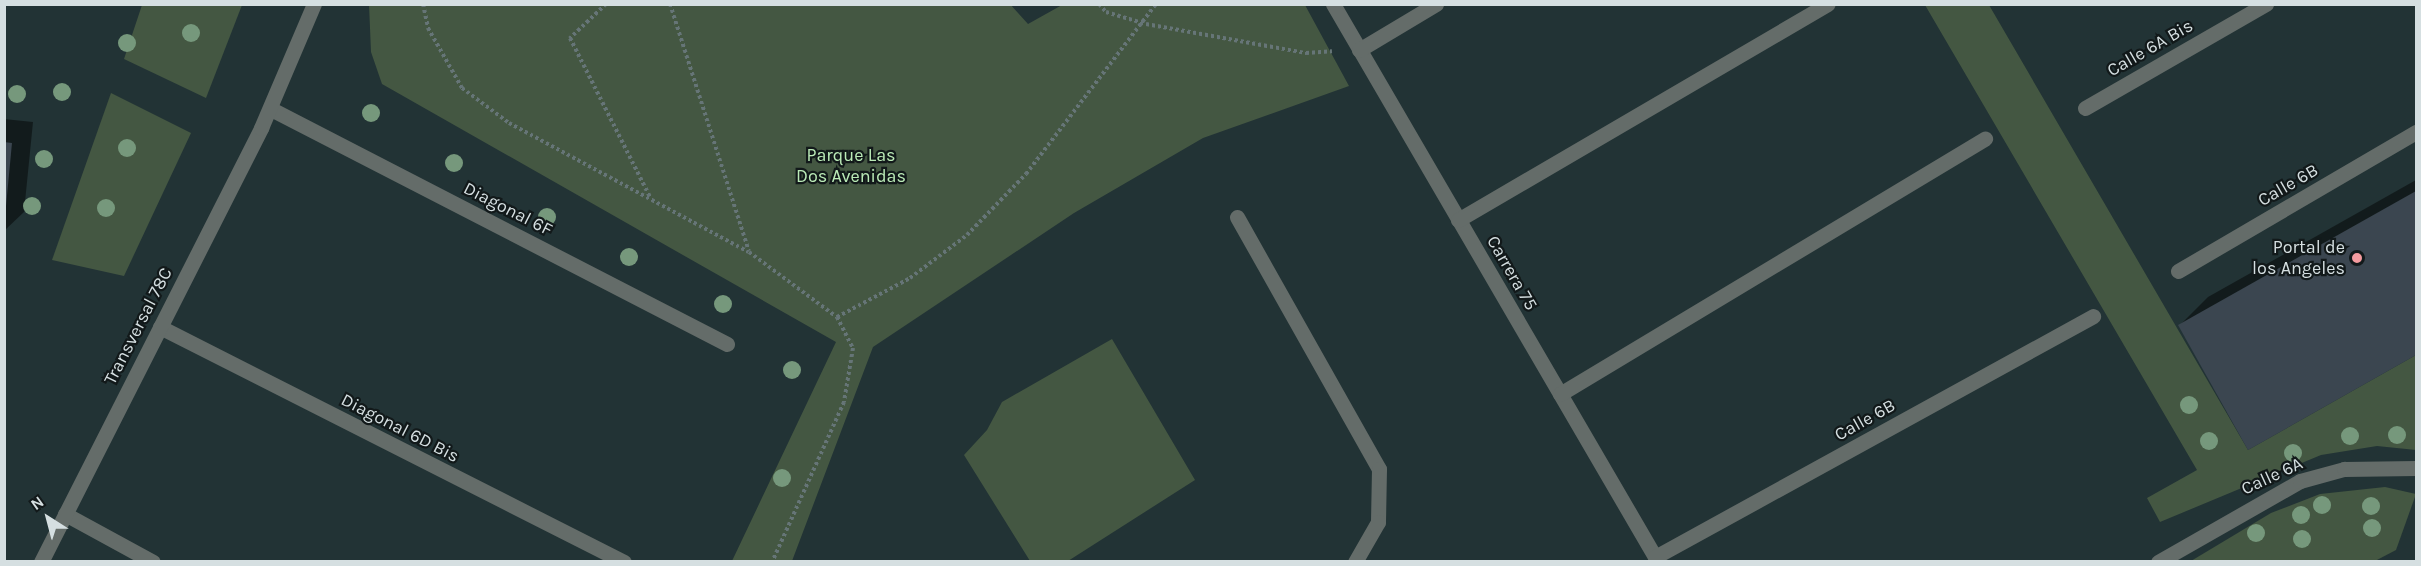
<!DOCTYPE html>
<style>
body{margin:0}
#map{position:relative;width:2421px;height:566px;overflow:hidden;background:#223335;font-family:Karla,sans-serif}
div>[style]{position:absolute}
.green>*{inset:0;background:#445742}
.shadow>*{inset:0;background:#0007}
.building>*{inset:0;background:#3b4650}
.path>*{height:4px;margin-top:-2px;transform-origin:0;background:repeating-linear-gradient(90deg,#667577 0 3px,transparent 0 6px)}
.minor>*{height:15px;margin:-7.5px;padding:0 7.5px;transform-origin:7.5px;border-radius:7.5px;background:#646c69}
.trees>*{width:18px;height:18px;margin:-9px;border-radius:50%;background:#76987c}
.dots>*{width:16px;height:16px;translate:-50% -50%;box-sizing:border-box;border:3px solid #12191a;border-radius:50%}
span{translate:-50% -50%;white-space:nowrap;text-align:center;line-height:1.15;-webkit-text-stroke:4.5px #12191a;paint-order:stroke}
.street-label{font-size:18px;color:#d5dfe1}
.park-label{font-size:18px;color:#bbebb7}
.poi-label{font-size:18px;color:#d5dfe1}
.right{translate:-100% -50%;text-align:right}
.frame{position:absolute;inset:0;border:6px solid #d5dfe1;pointer-events:none}
.north{position:absolute;left:18px;top:488px;width:60px;height:60px;-webkit-text-stroke:4px #12191a;paint-order:stroke;rotate:324deg;font-size:16px;font-weight:700;line-height:24px;text-align:center;color:#d5dfe1}
.north::after{content:'';display:block;margin:auto;width:21px;height:27px;background:#d5dfe1;clip-path:polygon(50% 0,100% 100%,50% 72%,0 100%)}
</style>
<div id="map">
<div class="green">
<i style="clip-path:polygon(369px 4px,1010px 4px,1028px 24px,1062px 5px,1305px 5px,1349px 86px,1203px 138px,1074px 213px,873px 347px,792px 561px,732px 561px,836px 342px,382px 84px,371px 52px)"></i>
<i style="clip-path:polygon(142px 5px,242px 5px,206px 98px,124px 59px)"></i>
<i style="clip-path:polygon(1925px 5px,1989px 5px,2248px 450px,2416px 355px,2416px 450px,2377px 446px,2321px 455px,2160px 522px,2147px 498px,2197px 470px)"></i>
<i style="clip-path:polygon(111px 93px,191px 133px,124px 276px,52px 260px)"></i>
<i style="clip-path:polygon(1112px 339px,1195px 480px,1068px 561px,1030px 561px,964px 455px,987px 430px,1002px 402px)"></i>
<i style="clip-path:polygon(2385px 487px,2416px 494px,2396px 550px,2375px 561px,2191px 561px,2271px 513px,2320px 494px)"></i>
</div>
<div class="shadow">
<i style="clip-path:polygon(4px 119px,33px 122px,24px 212px,4px 231px)"></i>
<i style="clip-path:polygon(2416px 180px,2416px 354px,2248px 448px,2180px 325px,2208px 297px)"></i>
</div>
<div class="building">
<i style="clip-path:polygon(4px 142px,12px 143px,6px 206px,4px 206px)"></i>
<i style="clip-path:polygon(2416px 191px,2416px 355px,2248px 450px,2178px 325px)"></i>
</div>
<div class="path">
<i style="left:423px;top:4px;width:25px;rotate:78deg"></i>
<i style="left:428px;top:28px;width:69px;rotate:60.5deg"></i>
<i style="left:462px;top:88px;width:59px;rotate:36.7deg"></i>
<i style="left:509px;top:123px;width:272px;rotate:28.3deg"></i>
<i style="left:749px;top:252px;width:109px;rotate:36.5deg"></i>
<i style="left:837px;top:317px;width:35px;rotate:63deg"></i>
<i style="left:853px;top:348px;width:55px;rotate:99.5deg"></i>
<i style="left:844px;top:402px;width:175px;rotate:114.2deg"></i>
<i style="left:606px;top:4px;width:50px;rotate:136.6deg"></i>
<i style="left:570px;top:38px;width:178px;rotate:63.3deg"></i>
<i style="left:670px;top:4px;width:259px;rotate:72.3deg"></i>
<i style="left:1099px;top:4px;width:11px;rotate:49deg"></i>
<i style="left:1106px;top:12px;width:42px;rotate:16.7deg"></i>
<i style="left:1146px;top:24px;width:163px;rotate:10.3deg"></i>
<i style="left:1306px;top:53px;width:26px;rotate:-4deg"></i>
<i style="left:837px;top:317px;width:83px;rotate:-28.1deg"></i>
<i style="left:910px;top:278px;width:71px;rotate:-37deg"></i>
<i style="left:967px;top:235px;width:85px;rotate:-46deg"></i>
<i style="left:1026px;top:174px;width:214px;rotate:-52.6deg"></i>
</div>
<div class="minor">
<i style="left:1333px;top:4px;width:646px;rotate:59.78deg"></i>
<i style="left:1359px;top:50px;width:90px;rotate:-30.9deg"></i>
<i style="left:2085px;top:108px;width:209px;rotate:-29.9deg"></i>
<i style="left:271px;top:109px;width:513px;rotate:27.26deg"></i>
<i style="left:1237px;top:217px;width:289px;rotate:60.6deg"></i>
<i style="left:1379px;top:469px;width:53px;rotate:91.1deg"></i>
<i style="left:1378px;top:522px;width:46px;rotate:119.9deg"></i>
<i style="left:1458px;top:220px;width:428px;rotate:-30.3deg"></i>
<i style="left:2178px;top:271px;width:276px;rotate:-30.3deg"></i>
<i style="left:160px;top:327px;width:520px;rotate:26.86deg"></i>
<i style="left:1560px;top:394px;width:496px;rotate:-31deg"></i>
<i style="left:65px;top:514px;width:100px;rotate:28.6deg"></i>
<i style="left:1655px;top:557px;width:500px;rotate:-28.8deg"></i>
<i style="left:41px;top:562px;width:487px;rotate:-63.1deg"></i>
<i style="left:261px;top:128px;width:135px;rotate:-66.9deg"></i>
<i style="left:2158px;top:562px;width:163px;rotate:-29.7deg"></i>
<i style="left:2300px;top:481px;width:46px;rotate:-15.3deg"></i>
<i style="left:2344px;top:469px;width:72px;rotate:-0.8deg"></i>
</div>
<div class="trees">
<i style="left:191px;top:33px"></i>
<i style="left:127px;top:43px"></i>
<i style="left:62px;top:92px"></i>
<i style="left:17px;top:94px"></i>
<i style="left:371px;top:113px"></i>
<i style="left:127px;top:148px"></i>
<i style="left:44px;top:159px"></i>
<i style="left:454px;top:163px"></i>
<i style="left:32px;top:206px"></i>
<i style="left:106px;top:208px"></i>
<i style="left:547px;top:217px"></i>
<i style="left:629px;top:257px"></i>
<i style="left:723px;top:304px"></i>
<i style="left:792px;top:370px"></i>
<i style="left:2189px;top:405px"></i>
<i style="left:2397px;top:435px"></i>
<i style="left:2350px;top:436px"></i>
<i style="left:2209px;top:441px"></i>
<i style="left:2293px;top:453px"></i>
<i style="left:782px;top:478px"></i>
<i style="left:2322px;top:505px"></i>
<i style="left:2371px;top:506px"></i>
<i style="left:2301px;top:515px"></i>
<i style="left:2372px;top:528px"></i>
<i style="left:2256px;top:533px"></i>
<i style="left:2302px;top:539px"></i>
</div>
<div class="dots">
<i style="left:2357px;top:258px;background:#f49b9f"></i>
</div>
<div class="street-label">
<span style="left:2150px;top:48px;rotate:-30deg">Calle 6A Bis</span>
<span style="left:2288px;top:185px;rotate:-30deg">Calle 6B</span>
<span style="left:508px;top:209px;rotate:27deg">Diagonal 6F</span>
<span style="left:1512px;top:273px;rotate:60deg">Carrera 75</span>
<span style="left:138px;top:326px;rotate:-63deg">Transversal 78C</span>
<span style="left:1865px;top:420px;rotate:-29deg">Calle 6B</span>
<span style="left:400px;top:428px;rotate:27deg">Diagonal 6D Bis</span>
<span style="left:2272px;top:476px;rotate:-25deg">Calle 6A</span>
</div>
<div class="park-label">
<span style="left:851px;top:166px">Parque Las<br>Dos Avenidas</span>
</div>
<div class="poi-label">
<span class="right" style="left:2345px;top:258px">Portal de<br>los Angeles</span>
</div>
<div class="frame"></div>
<div class="north">N</div>
</div>
